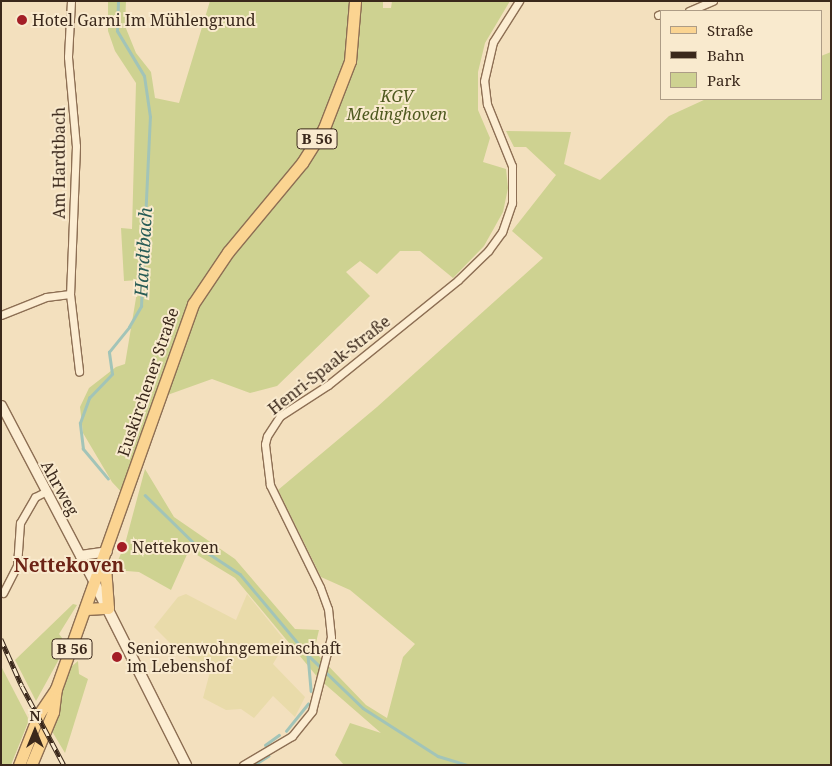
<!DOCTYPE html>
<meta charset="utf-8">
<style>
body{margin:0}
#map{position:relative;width:832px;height:766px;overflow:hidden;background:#f3e0be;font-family:"Noto Serif",serif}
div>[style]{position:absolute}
.farmland>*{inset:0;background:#e9dbaa}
.green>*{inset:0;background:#ced291}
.stream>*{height:2.5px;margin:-1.25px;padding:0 1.25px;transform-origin:1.25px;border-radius:1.25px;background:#a2c4b8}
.roads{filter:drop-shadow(1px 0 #8d6f54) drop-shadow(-1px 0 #8d6f54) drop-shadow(0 1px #8d6f54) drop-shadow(0 -1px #8d6f54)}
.minor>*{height:7px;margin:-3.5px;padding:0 3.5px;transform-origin:3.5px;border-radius:3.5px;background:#fcedd2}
.tertiary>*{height:9px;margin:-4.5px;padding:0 4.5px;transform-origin:4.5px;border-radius:4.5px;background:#fcedd2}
.secondary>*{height:10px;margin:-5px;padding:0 5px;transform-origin:5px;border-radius:5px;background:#fcedd2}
.primary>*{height:11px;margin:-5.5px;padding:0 5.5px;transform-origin:5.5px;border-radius:5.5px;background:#fbd491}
.rail>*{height:4.5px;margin-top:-2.25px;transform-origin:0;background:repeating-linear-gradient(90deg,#f9eace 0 8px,#3a281b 0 16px);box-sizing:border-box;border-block:1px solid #3a281b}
.dots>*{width:14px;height:14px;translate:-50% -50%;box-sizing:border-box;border:2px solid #f9eace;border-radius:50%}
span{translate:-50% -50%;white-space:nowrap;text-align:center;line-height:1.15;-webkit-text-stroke:4px #f9eace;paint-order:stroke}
.shield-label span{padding:1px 4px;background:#f9eace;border:1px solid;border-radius:4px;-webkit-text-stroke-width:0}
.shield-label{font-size:15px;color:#3a281b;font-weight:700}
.poi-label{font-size:16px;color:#3a281b}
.left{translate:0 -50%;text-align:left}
.park-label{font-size:16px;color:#4e591f;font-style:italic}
.street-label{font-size:16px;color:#3a281b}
.water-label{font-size:18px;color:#285c56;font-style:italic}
.quarter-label{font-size:19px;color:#6c2315;font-weight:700}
.frame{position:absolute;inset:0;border:2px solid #3a281b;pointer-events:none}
.legend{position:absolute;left:660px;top:10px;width:162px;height:90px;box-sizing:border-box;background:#f9eace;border:1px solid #ad9c86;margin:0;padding:6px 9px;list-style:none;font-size:15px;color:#3a281b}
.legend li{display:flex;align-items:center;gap:10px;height:25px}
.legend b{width:25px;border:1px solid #ad9c86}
.north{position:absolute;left:10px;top:706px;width:50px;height:50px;-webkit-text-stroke:4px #f9eace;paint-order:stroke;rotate:0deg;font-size:14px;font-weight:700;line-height:20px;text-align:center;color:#3a281b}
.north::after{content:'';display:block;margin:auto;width:18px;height:22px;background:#3a281b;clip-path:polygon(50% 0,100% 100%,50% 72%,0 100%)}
</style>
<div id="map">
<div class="farmland">
<i style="clip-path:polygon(186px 594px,236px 620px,247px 594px,286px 642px,273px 664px,305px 697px,295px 717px,273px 696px,254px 718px,241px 709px,226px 710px,203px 698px,210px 672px,176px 649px,154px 627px,178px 597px)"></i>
</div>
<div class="green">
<i style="clip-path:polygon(108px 1px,126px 1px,125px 26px,136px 53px,151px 72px,155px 98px,179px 103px,210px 1px,383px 1px,383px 8px,391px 8px,392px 1px,510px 1px,485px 43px,478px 72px,478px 110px,490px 138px,483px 162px,506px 169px,508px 188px,503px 212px,484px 246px,453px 278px,420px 251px,400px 251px,377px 274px,360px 261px,346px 272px,370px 296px,277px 386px,250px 393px,212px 379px,159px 398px,126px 497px,112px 482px,83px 433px,80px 407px,89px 388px,116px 367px,125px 364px,139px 280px,124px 281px,121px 228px,132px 229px,136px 83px,115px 51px,108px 31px)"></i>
<i style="clip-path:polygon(831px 52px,831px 765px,344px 765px,335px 755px,350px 723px,381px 733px,319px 679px,235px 578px,189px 550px,171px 590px,139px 572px,114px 570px,125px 544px,145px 469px,174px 517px,235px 559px,295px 629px,319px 630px,314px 651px,366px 705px,387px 718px,403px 657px,415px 644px,350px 590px,321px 577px,278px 490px,377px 407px,543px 258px,512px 231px,556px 175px,526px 147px,514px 147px,506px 131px,571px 132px,564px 164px,600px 180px,669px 116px,706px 99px,821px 99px,821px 56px)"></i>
<i style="clip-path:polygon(73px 604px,77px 605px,59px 634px,62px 638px,58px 661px,36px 701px,15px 660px)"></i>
<i style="clip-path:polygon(78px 661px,79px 674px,88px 679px,65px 753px,50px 728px,71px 667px)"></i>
<i style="clip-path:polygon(1px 666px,29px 720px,11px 765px,1px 765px)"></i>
</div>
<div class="stream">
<i style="left:108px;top:479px;width:39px;rotate:-130deg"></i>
<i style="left:83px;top:449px;width:26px;rotate:-97deg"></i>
<i style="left:80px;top:423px;width:27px;rotate:-70deg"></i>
<i style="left:89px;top:398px;width:33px;rotate:-46deg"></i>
<i style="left:112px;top:374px;width:22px;rotate:-98deg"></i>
<i style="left:109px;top:352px;width:32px;rotate:-51deg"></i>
<i style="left:129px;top:327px;width:24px;rotate:-60deg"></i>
<i style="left:141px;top:306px;width:189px;rotate:-87.3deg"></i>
<i style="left:150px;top:117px;width:41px;rotate:-98.3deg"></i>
<i style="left:144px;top:76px;width:52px;rotate:-121deg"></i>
<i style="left:117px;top:31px;width:30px;rotate:-88deg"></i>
<i style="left:145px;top:495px;width:71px;rotate:44.4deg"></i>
<i style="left:196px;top:545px;width:53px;rotate:33.4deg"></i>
<i style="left:240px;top:574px;width:106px;rotate:50deg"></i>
<i style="left:308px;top:655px;width:76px;rotate:43.9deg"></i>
<i style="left:363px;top:708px;width:89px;rotate:32.6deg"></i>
<i style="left:438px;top:756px;width:31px;rotate:17deg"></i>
<i style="left:308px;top:655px;width:36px;rotate:85deg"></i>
<i style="left:286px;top:731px;width:35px;rotate:-51deg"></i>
<i style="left:265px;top:745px;width:17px;rotate:-36deg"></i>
<i style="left:254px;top:765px;width:17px;rotate:-33deg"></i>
</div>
<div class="roads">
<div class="minor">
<i style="left:71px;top:1px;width:56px;rotate:93.1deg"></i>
<i style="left:68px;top:57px;width:89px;rotate:84.9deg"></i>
<i style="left:76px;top:146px;width:148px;rotate:92.3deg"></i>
<i style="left:70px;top:294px;width:78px;rotate:83.3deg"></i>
<i style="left:689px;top:11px;width:26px;rotate:-23deg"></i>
<i style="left:658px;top:15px;width:3px;rotate:-18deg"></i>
<i style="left:1px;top:315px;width:48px;rotate:-21.8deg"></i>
<i style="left:46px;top:297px;width:24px;rotate:-7deg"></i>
<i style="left:3px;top:593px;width:30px;rotate:-63deg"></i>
<i style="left:17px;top:566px;width:43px;rotate:-86deg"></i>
<i style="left:20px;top:523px;width:30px;rotate:-60deg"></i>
<i style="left:35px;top:497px;width:11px;rotate:-27deg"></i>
<i style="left:243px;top:765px;width:57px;rotate:-30.6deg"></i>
<i style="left:292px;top:736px;width:32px;rotate:-51deg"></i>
<i style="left:312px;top:711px;width:76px;rotate:-75.6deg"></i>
<i style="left:331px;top:637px;width:28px;rotate:-96deg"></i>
<i style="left:328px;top:609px;width:23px;rotate:-110deg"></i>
<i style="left:320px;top:587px;width:114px;rotate:-116.1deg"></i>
<i style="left:270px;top:485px;width:41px;rotate:-97deg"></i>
<i style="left:265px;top:444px;width:8px;rotate:-76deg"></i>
<i style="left:267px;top:436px;width:24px;rotate:-57deg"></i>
<i style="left:280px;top:416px;width:57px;rotate:-32.9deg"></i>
<i style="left:328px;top:385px;width:167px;rotate:-38.9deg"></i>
<i style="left:458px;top:280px;width:42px;rotate:-44deg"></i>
<i style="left:488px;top:251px;width:24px;rotate:-54deg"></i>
<i style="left:502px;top:232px;width:31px;rotate:-71deg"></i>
<i style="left:512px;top:203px;width:37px;rotate:-90deg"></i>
<i style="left:512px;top:166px;width:67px;rotate:-112deg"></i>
<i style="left:487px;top:104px;width:23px;rotate:-97deg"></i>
<i style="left:484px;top:81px;width:40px;rotate:-77deg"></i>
<i style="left:493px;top:42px;width:49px;rotate:-57.6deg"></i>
</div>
<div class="tertiary">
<i style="left:1px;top:405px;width:202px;rotate:62.3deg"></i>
<i style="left:80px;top:555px;width:27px;rotate:-8deg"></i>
</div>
<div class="secondary">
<i style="left:95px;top:584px;width:203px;rotate:63.3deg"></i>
</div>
<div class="primary">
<i style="left:86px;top:609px;width:22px;rotate:-3deg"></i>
<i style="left:108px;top:608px;width:42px;rotate:-94.1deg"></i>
<i style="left:19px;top:765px;width:55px;rotate:-68.6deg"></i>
<i style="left:39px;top:714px;width:29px;rotate:-56deg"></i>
<i style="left:31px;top:765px;width:57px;rotate:-67.5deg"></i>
<i style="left:53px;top:712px;width:23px;rotate:-83deg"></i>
<i style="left:56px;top:689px;width:409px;rotate:-70.4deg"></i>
<i style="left:193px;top:304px;width:63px;rotate:-56.1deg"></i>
<i style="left:228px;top:252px;width:116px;rotate:-50.3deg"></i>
<i style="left:302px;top:163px;width:41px;rotate:-57.8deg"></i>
<i style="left:324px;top:128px;width:72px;rotate:-68.8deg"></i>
<i style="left:350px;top:61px;width:60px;rotate:-85.2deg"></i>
</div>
</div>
<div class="rail">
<i style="left:1px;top:639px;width:51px;rotate:65.9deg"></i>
<i style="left:22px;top:686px;width:89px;rotate:62deg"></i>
</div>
<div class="dots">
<i style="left:22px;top:20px;background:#a31e26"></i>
<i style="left:122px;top:547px;background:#a31e26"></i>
<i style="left:117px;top:657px;background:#a31e26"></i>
</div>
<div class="shield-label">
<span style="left:317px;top:139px">B 56</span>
<span style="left:72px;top:649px">B 56</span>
</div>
<div class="poi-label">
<span class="left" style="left:32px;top:20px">Hotel Garni Im Mühlengrund</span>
<span class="left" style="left:132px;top:547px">Nettekoven</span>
<span class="left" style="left:127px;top:657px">Seniorenwohngemeinschaft<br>im Lebenshof</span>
</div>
<div class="park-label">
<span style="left:397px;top:105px">KGV<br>Medinghoven</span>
</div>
<div class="street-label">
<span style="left:59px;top:163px;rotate:-90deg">Am Hardtbach</span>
<span style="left:329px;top:365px;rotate:-38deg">Henri-Spaak-Straße</span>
<span style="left:148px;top:382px;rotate:-71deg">Euskirchener Straße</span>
<span style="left:60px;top:488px;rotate:61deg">Ahrweg</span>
</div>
<div class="water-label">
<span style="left:143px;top:252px;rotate:-87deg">Hardtbach</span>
</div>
<div class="quarter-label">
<span style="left:69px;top:566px">Nettekoven</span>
</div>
<div class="frame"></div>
<ul class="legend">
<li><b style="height:6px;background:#fbd491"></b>Straße</li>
<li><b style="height:6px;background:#3a281b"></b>Bahn</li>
<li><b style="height:14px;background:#ced291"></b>Park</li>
</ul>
<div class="north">N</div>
</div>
